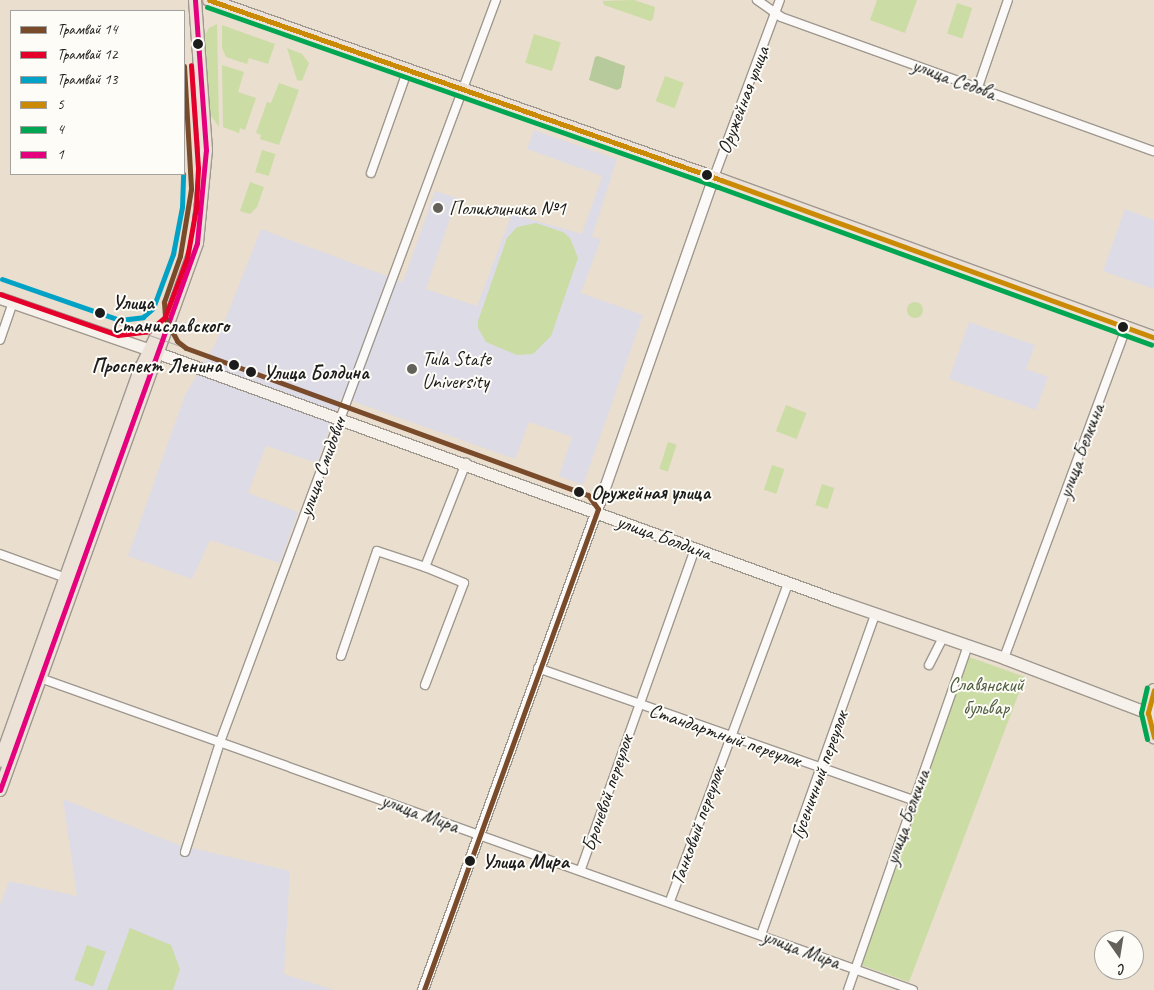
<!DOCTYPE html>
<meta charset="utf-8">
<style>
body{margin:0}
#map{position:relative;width:1154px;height:990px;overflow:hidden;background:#eadece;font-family:Caveat,sans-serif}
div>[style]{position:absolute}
.built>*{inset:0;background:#dddbe6}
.green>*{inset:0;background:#cbdca5;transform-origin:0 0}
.round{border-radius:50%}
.forest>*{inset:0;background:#b7ca9b}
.roads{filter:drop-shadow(1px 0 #9f988f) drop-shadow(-1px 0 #9f988f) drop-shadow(0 1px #9f988f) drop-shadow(0 -1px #9f988f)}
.minor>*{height:8px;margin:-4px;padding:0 4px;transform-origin:4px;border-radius:4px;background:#fcfaf8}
.tertiary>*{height:10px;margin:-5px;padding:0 5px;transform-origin:5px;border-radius:5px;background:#fcfaf8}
.secondary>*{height:11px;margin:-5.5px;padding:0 5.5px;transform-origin:5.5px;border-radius:5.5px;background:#f6f1ea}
.primary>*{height:12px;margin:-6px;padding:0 6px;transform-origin:6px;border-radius:6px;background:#ece2d7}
.tram>*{height:1px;margin:-0.5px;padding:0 0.5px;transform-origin:0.5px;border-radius:0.5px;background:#aeadaa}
.bus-1>*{height:5px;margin:-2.5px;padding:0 2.5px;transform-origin:2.5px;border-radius:2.5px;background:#cb8a06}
.bus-2>*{height:5px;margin:-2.5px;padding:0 2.5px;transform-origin:2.5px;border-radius:2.5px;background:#00a651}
.bus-3>*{height:5px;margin:-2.5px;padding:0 2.5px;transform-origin:2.5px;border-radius:2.5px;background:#e5007d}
.tram-1>*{height:5px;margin:-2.5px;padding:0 2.5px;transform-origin:2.5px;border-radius:2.5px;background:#7a4b2a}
.tram-2>*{height:5px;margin:-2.5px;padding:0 2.5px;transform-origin:2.5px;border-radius:2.5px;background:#e4002b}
.tram-3>*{height:5px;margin:-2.5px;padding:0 2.5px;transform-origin:2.5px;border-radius:2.5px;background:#01a2c5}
.dots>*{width:14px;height:14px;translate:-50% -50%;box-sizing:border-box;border:2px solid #fdfcf7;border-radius:50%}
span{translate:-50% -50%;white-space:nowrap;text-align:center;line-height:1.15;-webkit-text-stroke:4px #fdfcf7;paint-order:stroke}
.street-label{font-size:20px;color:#1c1c1c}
.poi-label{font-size:20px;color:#1c1c1c}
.left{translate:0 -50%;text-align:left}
.stop-label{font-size:20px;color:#1c1c1c;font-weight:700}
.right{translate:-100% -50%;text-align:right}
.park-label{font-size:20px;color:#505e40}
.legend{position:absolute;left:10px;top:10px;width:175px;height:165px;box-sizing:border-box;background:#fdfcf7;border:1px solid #a3a29f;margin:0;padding:6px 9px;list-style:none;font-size:15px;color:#1c1c1c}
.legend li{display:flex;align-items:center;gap:10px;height:25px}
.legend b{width:25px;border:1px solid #a3a29f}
.north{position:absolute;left:1094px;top:930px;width:50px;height:50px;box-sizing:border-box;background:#fdfcf7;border:1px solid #a3a29f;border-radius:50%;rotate:167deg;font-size:14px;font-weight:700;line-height:20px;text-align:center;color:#1c1c1c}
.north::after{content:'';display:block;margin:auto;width:18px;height:22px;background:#64605a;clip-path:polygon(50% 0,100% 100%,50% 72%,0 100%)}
</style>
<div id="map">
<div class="built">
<i style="clip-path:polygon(534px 130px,617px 159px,592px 237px,601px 239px,581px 293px,643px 315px,583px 485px,559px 476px,572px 437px,529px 422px,515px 459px,341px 397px,317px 463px,266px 446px,248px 493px,298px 512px,280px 563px,210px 540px,192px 579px,128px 556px,185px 395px,216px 343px,261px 229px,403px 282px,435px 191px,457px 198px,426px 289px,477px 306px,512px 214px,582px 234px,602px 176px,527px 149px)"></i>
<i style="clip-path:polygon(1125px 209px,1154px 220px,1154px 289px,1103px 271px)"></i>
<i style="clip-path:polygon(969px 322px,1035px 345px,1026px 369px,1048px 377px,1036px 410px,949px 379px)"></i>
<i style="clip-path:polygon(63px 799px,179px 845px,290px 871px,284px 974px,334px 990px,0 990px,0 905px,9px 881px,77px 896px)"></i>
</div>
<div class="green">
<i style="clip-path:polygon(634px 0,655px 7px,653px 19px,650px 21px,604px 5px,603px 1px)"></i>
<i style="clip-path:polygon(877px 0,917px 0,905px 33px,870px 20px)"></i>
<i style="left:957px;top:3px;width:16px;height:32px;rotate:18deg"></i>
<i style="clip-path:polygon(217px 24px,219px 127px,210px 114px,205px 35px,209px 28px)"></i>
<i style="clip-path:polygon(222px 25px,275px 44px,268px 64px,249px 58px,247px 64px,226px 57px,222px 48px)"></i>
<i style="left:534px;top:34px;width:28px;height:30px;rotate:17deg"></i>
<i style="clip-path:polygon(287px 48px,302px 54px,309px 63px,302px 81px,297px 80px)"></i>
<i style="clip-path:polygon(222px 65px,244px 72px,238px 92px,256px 98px,245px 130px,240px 128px,239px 133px,223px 127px)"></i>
<i style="left:665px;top:76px;width:20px;height:27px;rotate:20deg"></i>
<i style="clip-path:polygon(279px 83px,299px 90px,279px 145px,260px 139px,261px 135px,256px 133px,267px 102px,271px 103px)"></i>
<i style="left:262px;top:150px;width:14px;height:23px;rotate:17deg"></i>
<i style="clip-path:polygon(250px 182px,264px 187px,257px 207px,250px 214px,240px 211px)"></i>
<i style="clip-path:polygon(536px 223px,563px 232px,570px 238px,578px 258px,551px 336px,533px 354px,517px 355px,486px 342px,478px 328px,478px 321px,507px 238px,517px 227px)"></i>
<i class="round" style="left:907px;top:302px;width:16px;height:16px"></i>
<i style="left:786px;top:405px;width:22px;height:28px;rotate:21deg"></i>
<i style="left:668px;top:442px;width:9px;height:28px;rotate:18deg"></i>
<i style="left:772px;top:465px;width:13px;height:26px;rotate:18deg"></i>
<i style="left:822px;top:484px;width:13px;height:22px;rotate:18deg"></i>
<i style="clip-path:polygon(969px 651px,969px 657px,1025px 677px,909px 982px,861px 965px)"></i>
<i style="clip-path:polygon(130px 928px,171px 945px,180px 969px,173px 990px,107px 990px)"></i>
<i style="left:87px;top:945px;width:20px;height:37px;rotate:20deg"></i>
</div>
<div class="forest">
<i style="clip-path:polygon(598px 56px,625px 66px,621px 88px,617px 90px,589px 80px,595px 57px)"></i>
</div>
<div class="roads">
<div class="minor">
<i style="left:757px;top:0;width:29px;rotate:35deg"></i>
<i style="left:781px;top:17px;width:396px;rotate:19.8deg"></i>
<i style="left:978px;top:87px;width:92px;rotate:-71deg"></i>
<i style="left:371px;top:173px;width:107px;rotate:-70.4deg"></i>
<i style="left:714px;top:177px;width:189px;rotate:-69.6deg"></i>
<i style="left:0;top:340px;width:39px;rotate:-71deg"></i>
<i style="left:0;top:554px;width:70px;rotate:20deg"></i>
<i style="left:341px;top:656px;width:111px;rotate:-71.1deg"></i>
<i style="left:377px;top:551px;width:51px;rotate:18.4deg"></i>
<i style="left:425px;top:567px;width:112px;rotate:-68.5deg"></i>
<i style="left:1004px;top:658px;width:352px;rotate:-69.7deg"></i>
<i style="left:929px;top:665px;width:31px;rotate:-63deg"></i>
<i style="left:538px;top:668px;width:397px;rotate:19.4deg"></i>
<i style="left:40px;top:678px;width:927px;rotate:19.67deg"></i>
<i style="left:425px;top:685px;width:109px;rotate:-69.1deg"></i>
<i style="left:464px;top:583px;width:42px;rotate:-157.7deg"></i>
<i style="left:185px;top:852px;width:115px;rotate:-72.3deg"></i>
<i style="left:220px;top:742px;width:792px;rotate:-69.6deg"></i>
<i style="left:581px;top:869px;width:341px;rotate:-70.4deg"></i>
<i style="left:670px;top:901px;width:339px;rotate:-69.6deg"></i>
<i style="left:761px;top:935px;width:341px;rotate:-70.4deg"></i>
<i style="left:848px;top:990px;width:365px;rotate:-70.8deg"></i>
</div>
<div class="tertiary">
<i style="left:423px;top:990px;width:528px;rotate:-70.05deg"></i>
<i style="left:603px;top:494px;width:336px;rotate:-70.7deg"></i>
</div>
<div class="secondary">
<i style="left:0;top:298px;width:159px;rotate:19.1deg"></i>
<i style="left:158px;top:353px;width:722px;rotate:20.02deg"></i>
<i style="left:836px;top:600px;width:178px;rotate:19deg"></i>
<i style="left:1004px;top:658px;width:154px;rotate:20.9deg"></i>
</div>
<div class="primary">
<i style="left:209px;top:0;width:543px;rotate:19.37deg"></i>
<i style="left:721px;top:180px;width:461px;rotate:20deg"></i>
<i style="left:1154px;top:690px;width:24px;rotate:105deg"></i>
<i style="left:1148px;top:713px;width:25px;rotate:76deg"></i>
<i style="left:0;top:761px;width:418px;rotate:-70.3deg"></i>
<i style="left:141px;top:368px;width:37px;rotate:-64deg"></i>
<i style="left:0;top:790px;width:581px;rotate:-70.19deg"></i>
<i style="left:197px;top:243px;width:93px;rotate:-84.5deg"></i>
<i style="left:206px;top:150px;width:150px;rotate:-94.2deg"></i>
</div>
</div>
<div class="tram">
<i style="left:118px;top:324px;width:72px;rotate:19.4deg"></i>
</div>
<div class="bus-1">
<i style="left:209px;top:0;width:543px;rotate:19.37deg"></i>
<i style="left:721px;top:180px;width:461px;rotate:20deg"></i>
<i style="left:1154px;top:690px;width:24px;rotate:105deg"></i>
<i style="left:1148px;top:713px;width:25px;rotate:76deg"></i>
</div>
<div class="bus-2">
<i style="left:207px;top:7px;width:542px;rotate:19.4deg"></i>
<i style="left:718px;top:187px;width:461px;rotate:20deg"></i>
<i style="left:1147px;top:739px;width:27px;rotate:-103deg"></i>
<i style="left:1141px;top:713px;width:26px;rotate:-77deg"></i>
</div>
<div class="bus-3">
<i style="left:0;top:790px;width:581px;rotate:-70.19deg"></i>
<i style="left:197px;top:243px;width:93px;rotate:-84.5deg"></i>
<i style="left:206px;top:150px;width:150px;rotate:-94.2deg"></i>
</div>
<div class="tram-1">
<i style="left:184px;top:66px;width:123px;rotate:86.7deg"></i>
<i style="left:191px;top:189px;width:68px;rotate:99.3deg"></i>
<i style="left:180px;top:256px;width:49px;rotate:109.2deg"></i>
<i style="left:164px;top:302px;width:16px;rotate:86deg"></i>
<i style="left:165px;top:318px;width:26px;rotate:62deg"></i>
<i style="left:177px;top:341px;width:11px;rotate:38deg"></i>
<i style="left:186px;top:348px;width:428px;rotate:20.1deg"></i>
<i style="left:588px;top:495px;width:17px;rotate:54deg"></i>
<i style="left:598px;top:509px;width:512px;rotate:109.89deg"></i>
</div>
<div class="tram-2">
<i style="left:0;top:294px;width:125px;rotate:19.2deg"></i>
<i style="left:118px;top:335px;width:31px;rotate:-7deg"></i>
<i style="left:149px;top:331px;width:21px;rotate:-41deg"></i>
<i style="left:165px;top:317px;width:63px;rotate:-69.6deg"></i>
<i style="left:187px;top:258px;width:51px;rotate:-79.8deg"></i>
<i style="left:196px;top:208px;width:40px;rotate:-87.1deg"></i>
<i style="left:198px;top:168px;width:103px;rotate:-93.9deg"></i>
</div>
<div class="tram-3">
<i style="left:2px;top:279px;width:125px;rotate:19.2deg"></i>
<i style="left:120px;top:320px;width:23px;rotate:-7deg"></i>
<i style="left:143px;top:317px;width:13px;rotate:-42deg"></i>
<i style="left:153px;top:308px;width:58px;rotate:-69.7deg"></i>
<i style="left:173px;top:254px;width:48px;rotate:-79.2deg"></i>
<i style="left:182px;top:207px;width:33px;rotate:-88deg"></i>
</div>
<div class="dots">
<i style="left:198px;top:44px;background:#1c1c1c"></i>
<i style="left:707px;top:175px;background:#1c1c1c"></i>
<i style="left:438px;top:208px;background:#64605a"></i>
<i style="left:100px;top:313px;background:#1c1c1c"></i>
<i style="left:1123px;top:327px;background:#1c1c1c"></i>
<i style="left:234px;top:365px;background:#1c1c1c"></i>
<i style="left:412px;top:369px;background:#64605a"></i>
<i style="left:251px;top:372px;background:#1c1c1c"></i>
<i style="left:579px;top:492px;background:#1c1c1c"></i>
<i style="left:470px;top:861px;background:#1c1c1c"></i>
</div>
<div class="street-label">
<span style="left:954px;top:79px;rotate:20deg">улица Седова</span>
<span style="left:743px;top:100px;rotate:-69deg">Оружейная улица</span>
<span style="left:1081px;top:451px;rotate:-70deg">улица Белкина</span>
<span style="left:322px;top:467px;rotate:-70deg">улица Смидович</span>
<span style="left:664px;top:537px;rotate:20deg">улица Болдина</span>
<span style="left:725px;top:735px;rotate:19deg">Стандартный переулок</span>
<span style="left:819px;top:775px;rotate:-70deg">Гусеничный переулок</span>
<span style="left:607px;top:793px;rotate:-71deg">Броневой переулок</span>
<span style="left:420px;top:813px;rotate:20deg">улица Мира</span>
<span style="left:907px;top:817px;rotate:-71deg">улица Белкина</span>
<span style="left:697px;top:826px;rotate:-70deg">Танковый переулок</span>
<span style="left:801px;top:949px;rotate:20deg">улица Мира</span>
</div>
<div class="poi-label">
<span class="left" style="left:449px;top:208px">Поликлиника №1</span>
<span class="left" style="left:422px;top:370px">Tula State<br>University</span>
</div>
<div class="stop-label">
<span class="left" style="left:112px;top:314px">Улица<br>Станиславского</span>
<span class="right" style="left:222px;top:365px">Проспект Ленина</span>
<span class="left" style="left:263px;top:372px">Улица Болдина</span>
<span class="left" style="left:591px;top:492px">Оружейная улица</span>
<span class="left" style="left:482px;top:861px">Улица Мира</span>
</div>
<div class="park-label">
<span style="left:986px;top:696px">Славянский<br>бульвар</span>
</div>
<ul class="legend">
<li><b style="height:6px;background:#7a4b2a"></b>Трамвай 14</li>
<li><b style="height:6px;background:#e4002b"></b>Трамвай 12</li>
<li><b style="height:6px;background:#01a2c5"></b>Трамвай 13</li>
<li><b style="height:6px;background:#cb8a06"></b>5</li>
<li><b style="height:6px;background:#00a651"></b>4</li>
<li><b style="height:6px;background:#e5007d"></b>1</li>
</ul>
<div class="north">С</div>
</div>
